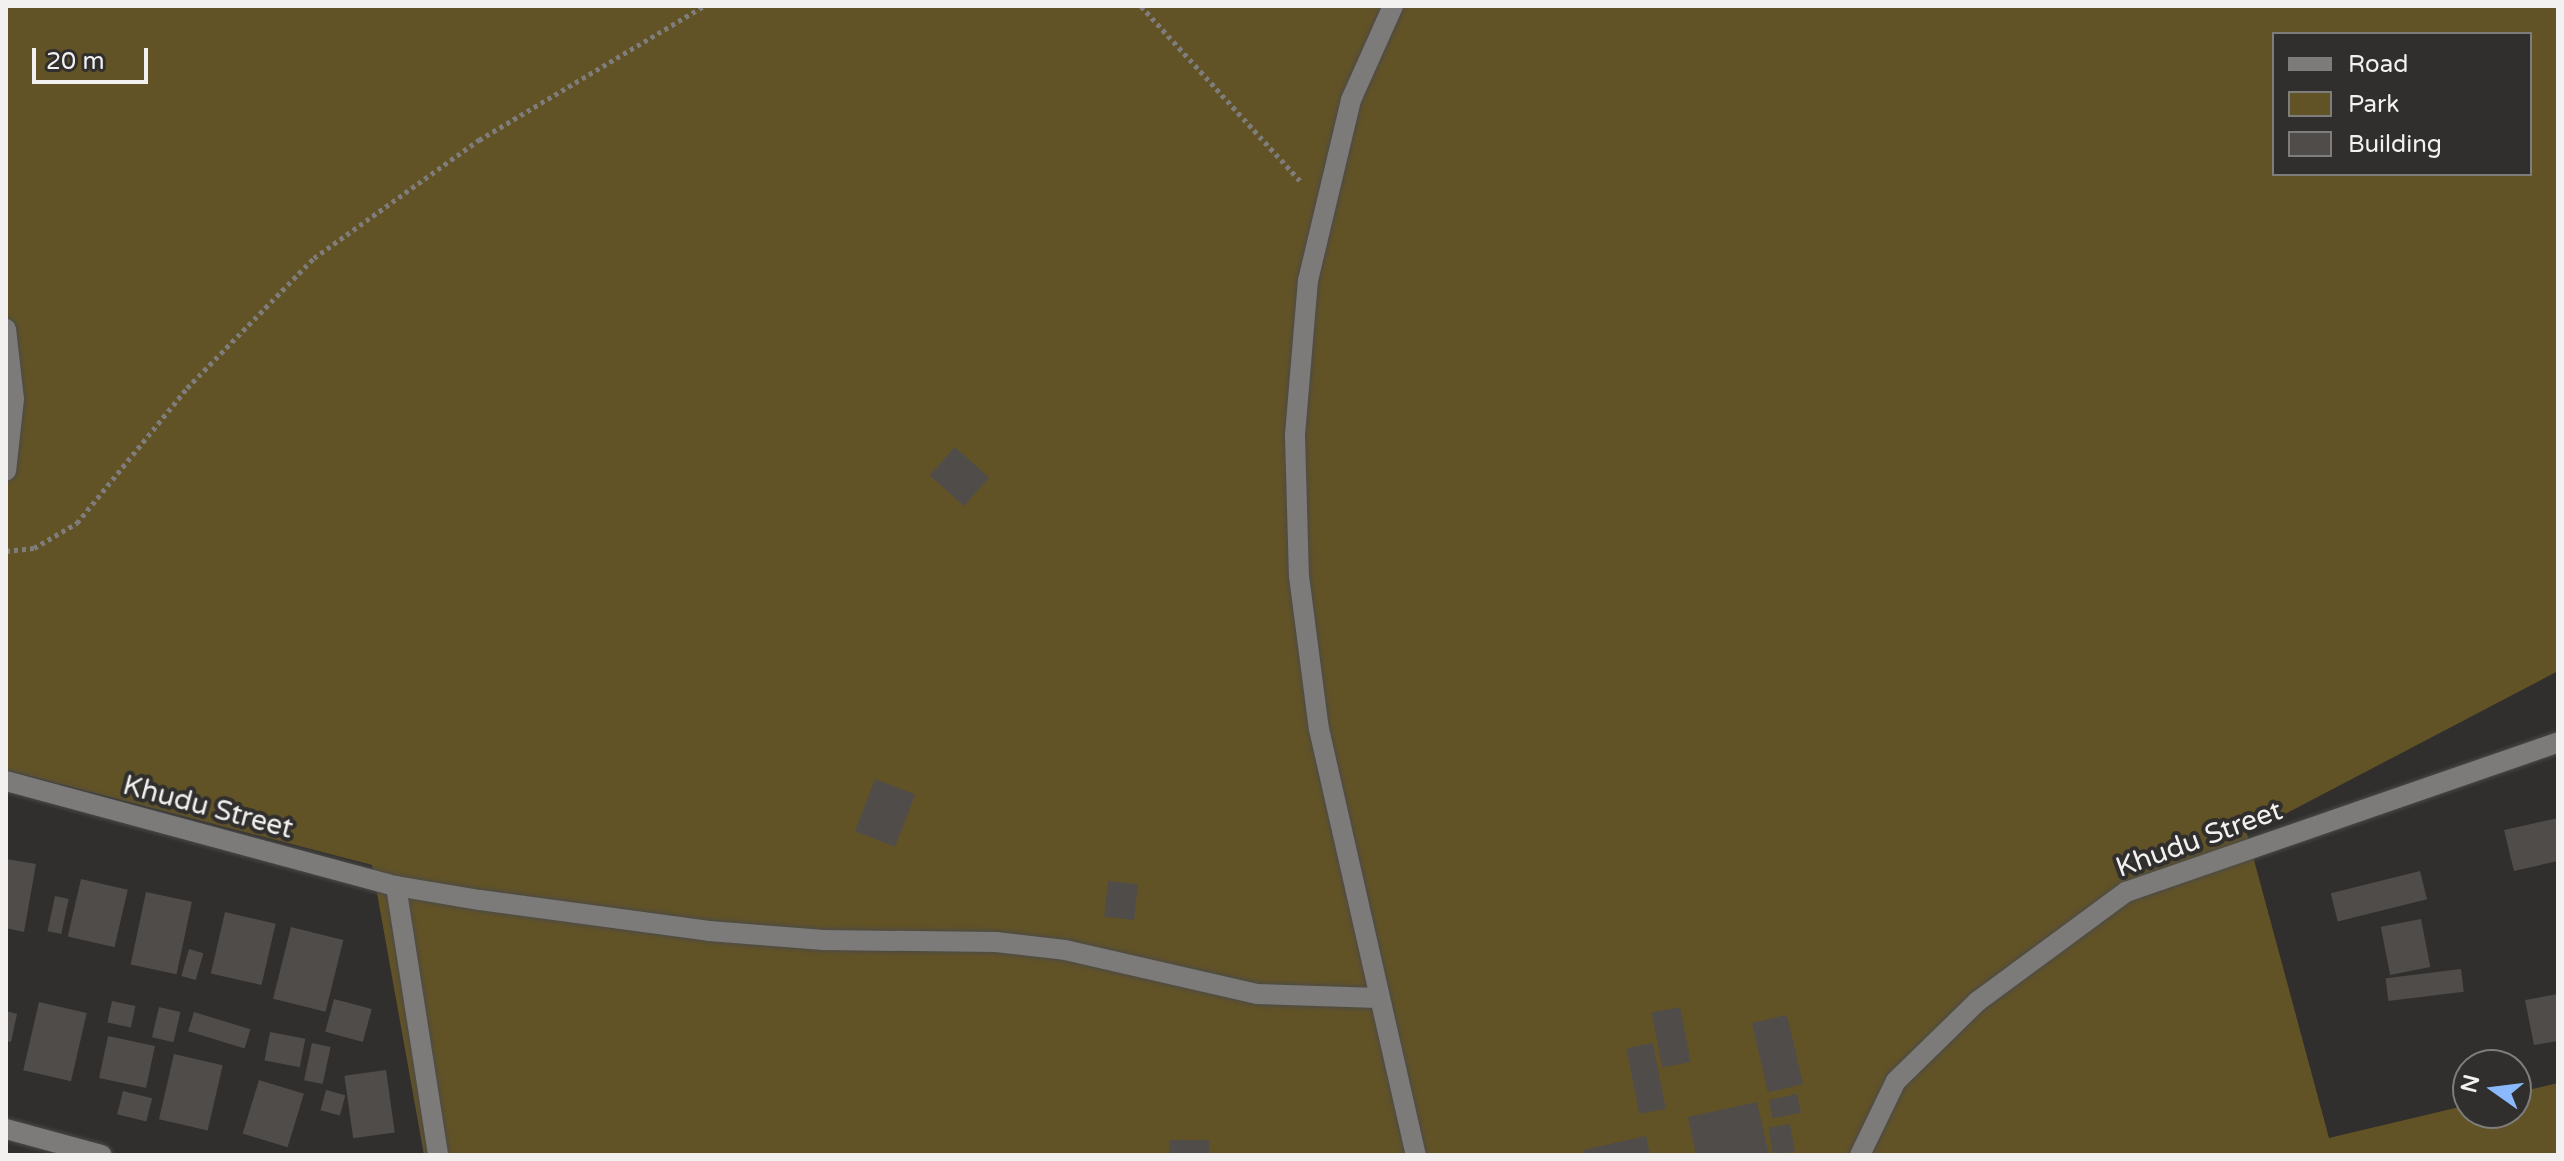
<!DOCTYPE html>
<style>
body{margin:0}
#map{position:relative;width:2564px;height:1161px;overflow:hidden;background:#302f2d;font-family:"Varela Round",sans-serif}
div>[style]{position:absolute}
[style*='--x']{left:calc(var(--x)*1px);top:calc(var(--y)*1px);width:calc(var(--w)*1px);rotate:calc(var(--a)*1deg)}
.green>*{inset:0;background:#625327}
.building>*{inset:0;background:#4f4c4a;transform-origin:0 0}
.path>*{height:5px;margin-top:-2.5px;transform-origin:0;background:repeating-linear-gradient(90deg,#7e7d7c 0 4px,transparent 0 8px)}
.roads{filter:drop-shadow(0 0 2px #4b4a48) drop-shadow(0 0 2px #4b4a48)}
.minor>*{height:20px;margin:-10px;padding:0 10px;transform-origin:10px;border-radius:10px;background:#7c7b7a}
span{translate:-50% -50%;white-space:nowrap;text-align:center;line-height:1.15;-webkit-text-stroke:8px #302f2d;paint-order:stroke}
.street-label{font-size:28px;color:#f2f1f0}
.frame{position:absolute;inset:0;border:8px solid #f2f1f0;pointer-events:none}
.legend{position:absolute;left:2272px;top:32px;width:260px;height:144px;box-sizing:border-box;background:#302f2d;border:2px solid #7e7d7b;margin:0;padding:10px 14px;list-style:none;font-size:24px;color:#f2f1f0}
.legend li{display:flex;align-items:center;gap:16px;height:40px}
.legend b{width:40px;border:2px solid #7e7d7b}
.north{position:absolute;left:2452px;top:1049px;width:80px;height:80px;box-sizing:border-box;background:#302f2d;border:2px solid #7e7d7b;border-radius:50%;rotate:284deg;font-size:22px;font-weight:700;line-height:32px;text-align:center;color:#f2f1f0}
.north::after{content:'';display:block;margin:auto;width:28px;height:36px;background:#8abafc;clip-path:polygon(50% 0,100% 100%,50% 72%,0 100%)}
.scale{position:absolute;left:32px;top:48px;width:116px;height:36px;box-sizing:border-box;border:4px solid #f2f1f0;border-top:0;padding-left:10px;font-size:24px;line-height:28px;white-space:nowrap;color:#f2f1f0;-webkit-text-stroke:6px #302f2d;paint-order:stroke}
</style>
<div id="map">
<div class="green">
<div style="clip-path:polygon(evenodd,6px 6px,2558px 6px,2558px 671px,2247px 834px,2329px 1138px,2468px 1105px,2468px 1113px,2516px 1113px,2516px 1093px,2558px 1083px,2558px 1155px,424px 1155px,372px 865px,6px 770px,6px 6px,2274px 34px,2530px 34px,2530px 174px,2274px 174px,2274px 34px)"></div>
</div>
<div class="building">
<div style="left:955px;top:447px;width:46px;height:38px;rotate:42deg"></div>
<div style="left:875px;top:779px;width:43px;height:56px;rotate:21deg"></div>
<div style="clip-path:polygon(2558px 818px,2558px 861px,2514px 871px,2504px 830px)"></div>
<div style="clip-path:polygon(6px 859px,36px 864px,24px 932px,6px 928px)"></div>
<div style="left:2420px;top:871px;width:29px;height:92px;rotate:76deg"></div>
<div style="left:81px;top:879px;width:48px;height:59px;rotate:13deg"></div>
<div style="left:1108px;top:881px;width:30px;height:36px;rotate:6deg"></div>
<div style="left:146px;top:892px;width:47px;height:74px;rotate:12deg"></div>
<div style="left:55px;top:896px;width:14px;height:36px;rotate:12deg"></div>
<div style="left:225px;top:912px;width:52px;height:63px;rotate:13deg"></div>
<div style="left:2421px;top:919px;width:49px;height:41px;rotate:79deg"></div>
<div style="left:291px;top:927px;width:54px;height:74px;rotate:14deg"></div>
<div style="left:189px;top:949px;width:15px;height:28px;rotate:16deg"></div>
<div style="left:2461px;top:969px;width:23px;height:76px;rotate:83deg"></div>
<div style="clip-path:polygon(2558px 994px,2558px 1041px,2534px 1045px,2525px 1000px)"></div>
<div style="left:334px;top:999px;width:39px;height:34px;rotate:15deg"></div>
<div style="left:112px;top:1001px;width:24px;height:22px;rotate:12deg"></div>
<div style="left:39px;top:1002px;width:49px;height:70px;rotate:13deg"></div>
<div style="left:159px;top:1007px;width:22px;height:31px;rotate:13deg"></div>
<div style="left:1680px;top:1007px;width:56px;height:29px;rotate:79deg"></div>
<div style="clip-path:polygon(6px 1011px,17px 1014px,11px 1042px,6px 1041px)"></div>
<div style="left:194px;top:1012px;width:59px;height:20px;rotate:17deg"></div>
<div style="left:1787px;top:1015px;width:71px;height:36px;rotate:77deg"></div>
<div style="left:270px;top:1032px;width:36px;height:29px;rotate:11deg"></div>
<div style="left:108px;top:1036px;width:48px;height:43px;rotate:12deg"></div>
<div style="left:312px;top:1043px;width:19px;height:38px;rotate:12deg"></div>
<div style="left:1653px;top:1043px;width:67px;height:27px;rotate:79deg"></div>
<div style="left:174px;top:1054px;width:50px;height:67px;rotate:13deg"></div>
<div style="left:386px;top:1070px;width:63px;height:42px;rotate:82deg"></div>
<div style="left:259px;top:1080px;width:47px;height:56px;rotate:17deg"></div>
<div style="left:326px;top:1090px;width:20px;height:21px;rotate:15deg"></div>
<div style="left:123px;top:1091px;width:30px;height:24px;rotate:14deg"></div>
<div style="left:1797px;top:1094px;width:19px;height:29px;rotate:78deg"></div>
<div style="clip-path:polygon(1757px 1102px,1769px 1155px,1696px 1155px,1688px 1117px)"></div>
<div style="left:1790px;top:1124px;width:28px;height:22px;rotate:80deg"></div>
<div style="clip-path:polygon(1646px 1136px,1650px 1155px,1584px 1155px,1583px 1150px)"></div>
<div style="left:1169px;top:1140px;width:40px;height:15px"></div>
</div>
<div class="path">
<div style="--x:1141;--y:6;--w:239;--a:47.7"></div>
<div style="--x:6;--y:551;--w:28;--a:-6"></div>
<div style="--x:34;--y:548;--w:50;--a:-30.2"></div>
<div style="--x:77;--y:523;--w:174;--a:-50.8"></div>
<div style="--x:187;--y:388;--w:182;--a:-45.7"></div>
<div style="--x:314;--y:258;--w:203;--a:-35.6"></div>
<div style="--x:479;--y:140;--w:262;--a:-30.8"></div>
</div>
<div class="roads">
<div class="minor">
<div style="--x:1393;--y:6;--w:103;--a:114.1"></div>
<div style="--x:1351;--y:100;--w:185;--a:103.4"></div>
<div style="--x:1308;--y:280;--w:157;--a:94.8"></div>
<div style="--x:1295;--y:436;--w:140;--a:88.4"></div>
<div style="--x:1299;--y:576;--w:154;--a:82.6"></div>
<div style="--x:1319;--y:729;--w:437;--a:77.2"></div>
<div style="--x:6;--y:329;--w:70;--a:83.5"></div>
<div style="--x:14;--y:399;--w:72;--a:96.3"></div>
<div style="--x:6;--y:781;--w:404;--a:15.1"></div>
<div style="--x:396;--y:886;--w:85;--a:9.5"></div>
<div style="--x:480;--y:900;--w:231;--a:7.7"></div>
<div style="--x:709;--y:931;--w:115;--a:4.5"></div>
<div style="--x:824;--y:940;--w:172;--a:0.7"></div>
<div style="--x:996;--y:942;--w:69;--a:6.6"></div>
<div style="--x:1065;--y:950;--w:197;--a:12.9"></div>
<div style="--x:1257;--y:994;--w:121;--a:1.9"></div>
<div style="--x:396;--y:886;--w:272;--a:81.1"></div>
<div style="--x:6;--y:1129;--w:99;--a:15.2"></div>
<div style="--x:1860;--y:1155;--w:82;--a:-64.1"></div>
<div style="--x:1896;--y:1081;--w:115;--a:-44.3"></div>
<div style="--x:1978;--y:1001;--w:184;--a:-36.4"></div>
<div style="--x:2126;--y:892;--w:457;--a:-19.1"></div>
</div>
</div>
<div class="street-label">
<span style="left:208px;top:807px;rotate:15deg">Khudu Street</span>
<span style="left:2199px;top:839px;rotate:-20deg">Khudu Street</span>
</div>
<div class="frame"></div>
<ul class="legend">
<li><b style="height:10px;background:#7c7b7a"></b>Road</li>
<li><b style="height:22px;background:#625327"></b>Park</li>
<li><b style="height:22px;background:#4f4c4a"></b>Building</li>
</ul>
<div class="north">N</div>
<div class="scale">20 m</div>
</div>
